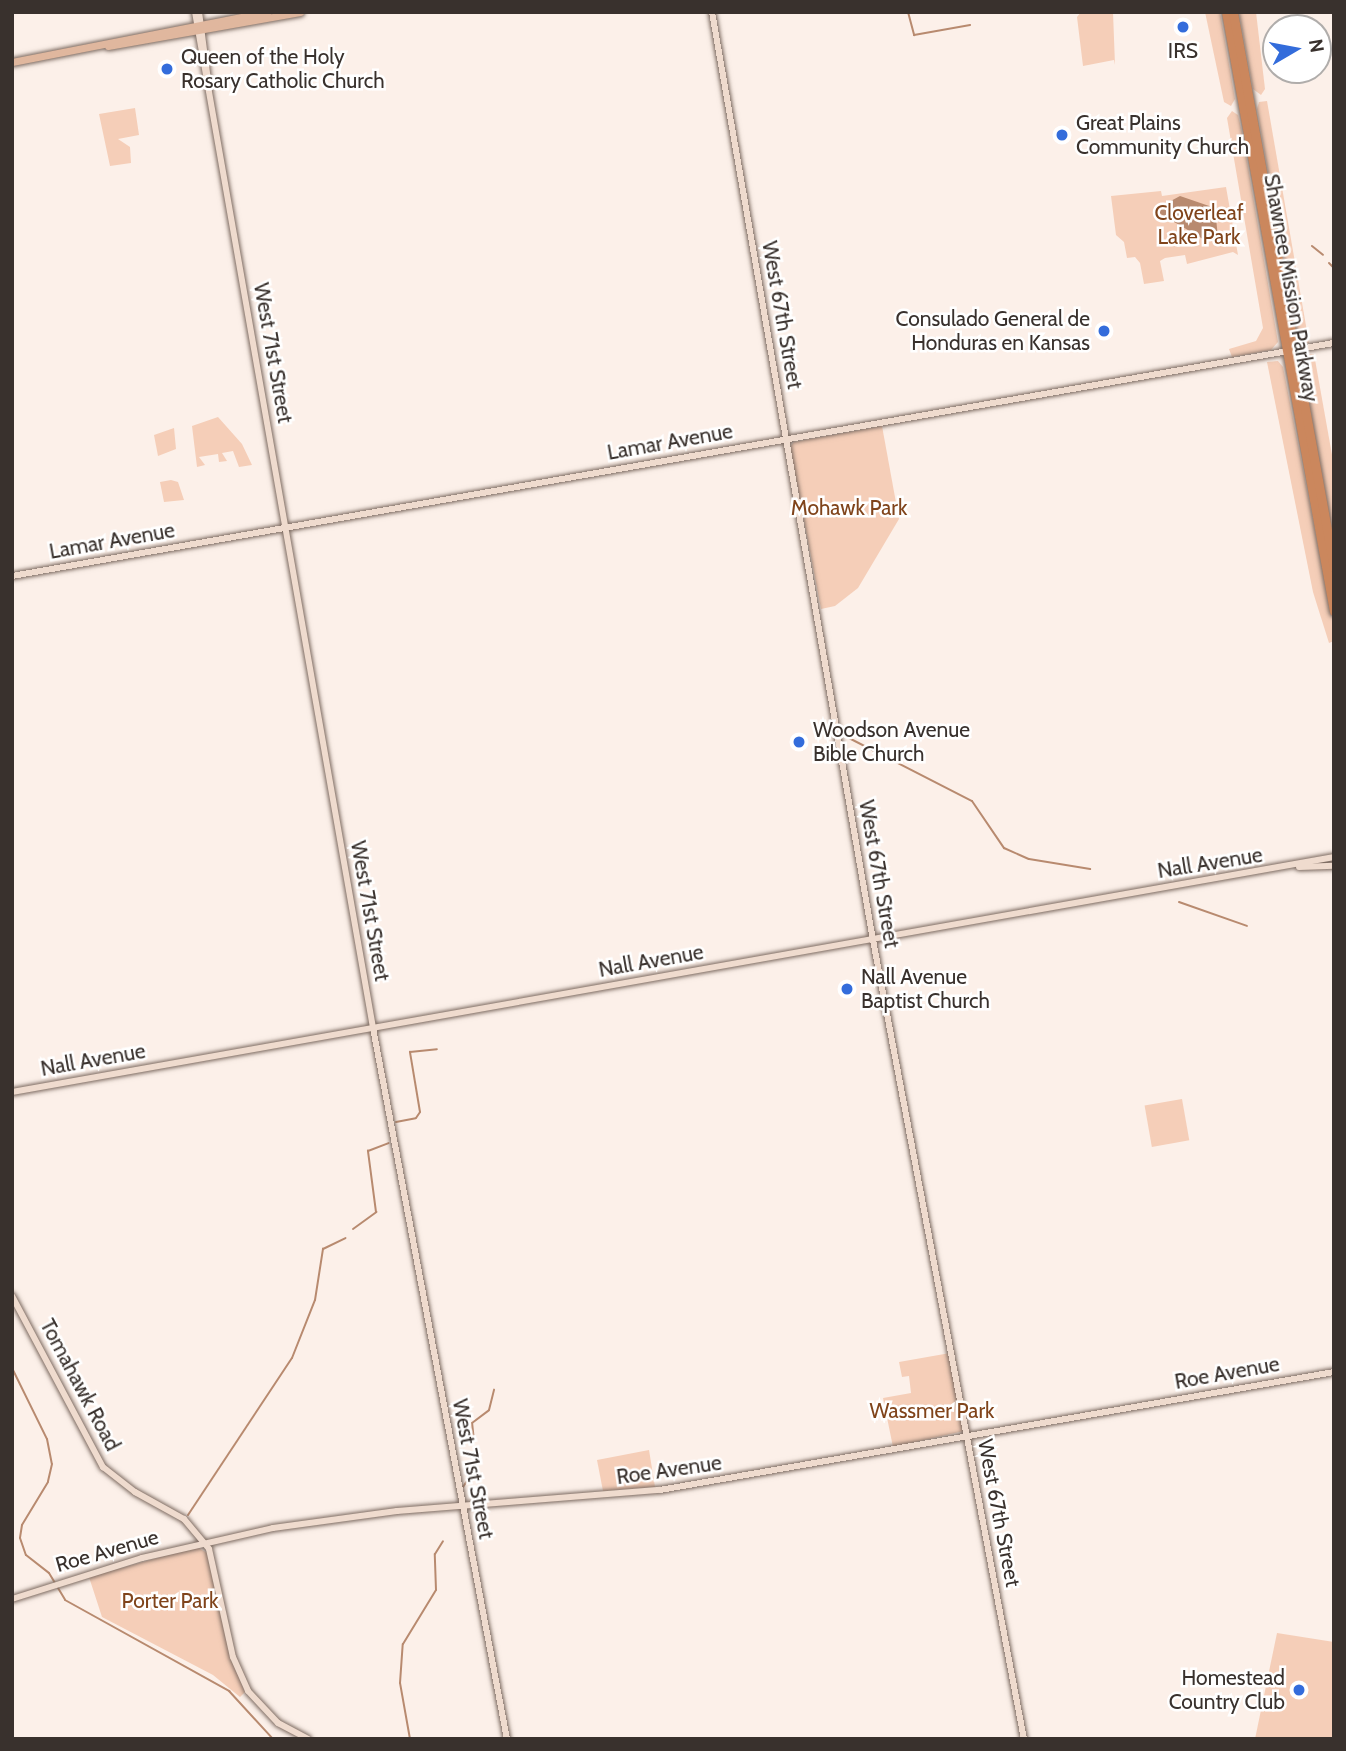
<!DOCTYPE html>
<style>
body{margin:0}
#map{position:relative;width:1346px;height:1751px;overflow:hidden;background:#fcf0e9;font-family:Cabin,sans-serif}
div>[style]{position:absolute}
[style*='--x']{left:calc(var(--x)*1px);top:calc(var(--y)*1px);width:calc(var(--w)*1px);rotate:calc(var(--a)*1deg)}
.green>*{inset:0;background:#f5ceb8;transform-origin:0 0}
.water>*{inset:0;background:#b88a6f}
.stream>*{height:2px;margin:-1px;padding:0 1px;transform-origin:1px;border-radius:1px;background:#b88a6f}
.roads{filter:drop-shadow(0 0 2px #7e6c62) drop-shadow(0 0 2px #7e6c62)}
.secondary>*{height:6px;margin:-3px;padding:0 3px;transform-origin:3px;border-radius:3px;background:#efdbce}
.primary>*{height:7px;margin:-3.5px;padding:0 3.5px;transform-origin:3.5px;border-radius:3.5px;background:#e0b79e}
.highway>*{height:9px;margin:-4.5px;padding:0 4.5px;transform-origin:4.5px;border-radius:4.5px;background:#cb875d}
.dots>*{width:19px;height:19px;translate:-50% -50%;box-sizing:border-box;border:4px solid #fff;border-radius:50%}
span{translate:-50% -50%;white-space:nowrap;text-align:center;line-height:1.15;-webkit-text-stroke:5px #fff;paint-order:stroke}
.poi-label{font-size:21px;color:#39312d}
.left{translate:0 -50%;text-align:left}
.right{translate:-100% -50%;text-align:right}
.park-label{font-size:21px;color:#80441b}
.street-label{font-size:21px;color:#39312d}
.frame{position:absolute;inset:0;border:14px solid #39312d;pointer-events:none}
.north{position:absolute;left:1262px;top:14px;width:70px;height:70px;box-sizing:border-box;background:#fff;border:2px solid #b0adab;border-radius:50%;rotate:80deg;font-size:19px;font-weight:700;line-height:28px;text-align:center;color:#39312d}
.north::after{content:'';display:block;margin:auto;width:24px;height:32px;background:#336cdb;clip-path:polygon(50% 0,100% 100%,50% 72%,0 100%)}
</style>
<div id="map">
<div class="green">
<div style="clip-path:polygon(1081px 12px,1113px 12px,1115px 65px,1114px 60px,1083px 66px,1077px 17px)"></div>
<div style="clip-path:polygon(1205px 12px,1220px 12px,1235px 99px,1231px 106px,1224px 102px)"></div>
<div style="clip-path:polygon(1239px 12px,1256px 12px,1265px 89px,1261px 95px,1253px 89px)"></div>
<div style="clip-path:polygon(1267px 101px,1309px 343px,1304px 344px,1298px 340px,1257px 109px,1259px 102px)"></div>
<div style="clip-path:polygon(135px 108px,139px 135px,118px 139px,130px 147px,131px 163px,110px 166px,99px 114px)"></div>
<div style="clip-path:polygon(1232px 111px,1238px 115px,1242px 132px,1278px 342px,1271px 350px,1232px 357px,1229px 349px,1256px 341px,1263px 328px,1227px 118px)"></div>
<div style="clip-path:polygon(1226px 187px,1238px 255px,1233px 252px,1187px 264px,1185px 255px,1165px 258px,1160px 261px,1164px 281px,1144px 284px,1140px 263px,1135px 257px,1127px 258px,1124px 242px,1116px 235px,1111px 196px,1161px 191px,1162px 196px)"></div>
<div style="clip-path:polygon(1306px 354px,1314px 354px,1334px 466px,1334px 548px,1301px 362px)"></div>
<div style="clip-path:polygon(1278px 361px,1283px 367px,1334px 628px,1334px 641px,1329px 643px,1313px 592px,1267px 362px)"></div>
<div style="clip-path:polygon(218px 417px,242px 444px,252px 465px,239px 467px,233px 451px,222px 453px,227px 461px,219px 462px,218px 454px,199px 457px,205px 465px,197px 467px,192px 426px)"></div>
<div style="clip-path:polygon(882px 426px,899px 519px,858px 588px,835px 606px,821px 609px,790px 447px,794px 442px)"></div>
<div style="clip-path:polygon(174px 428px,176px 449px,158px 456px,154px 435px)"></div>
<div style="clip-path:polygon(171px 480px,178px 482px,184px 500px,164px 502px,160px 482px)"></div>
<div style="left:1182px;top:1099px;width:42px;height:38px;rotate:80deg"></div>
<div style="clip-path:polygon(950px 1353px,964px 1431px,893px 1447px,883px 1398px,911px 1393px,909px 1376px,902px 1377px,899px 1362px)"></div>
<div style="clip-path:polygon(649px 1450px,655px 1487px,603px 1491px,597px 1460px)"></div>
<div style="clip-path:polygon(197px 1547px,207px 1553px,231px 1659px,245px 1692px,240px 1697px,213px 1675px,102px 1617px,89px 1577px)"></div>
<div style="clip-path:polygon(1277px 1633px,1334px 1642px,1334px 1739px,1255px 1739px)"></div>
</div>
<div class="water">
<div style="clip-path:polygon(1180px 196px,1215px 208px,1218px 238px,1203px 239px,1154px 210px)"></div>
</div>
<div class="stream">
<div style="--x:908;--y:12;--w:24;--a:75"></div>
<div style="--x:914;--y:35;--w:57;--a:-10.1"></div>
<div style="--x:1312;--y:246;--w:14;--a:39"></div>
<div style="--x:1329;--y:263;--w:7;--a:45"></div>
<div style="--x:843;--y:735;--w:145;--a:27.1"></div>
<div style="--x:972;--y:801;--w:57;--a:55.8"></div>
<div style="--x:1004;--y:848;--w:27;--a:24"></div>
<div style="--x:1029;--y:859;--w:62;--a:9.3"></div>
<div style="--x:12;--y:876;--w:2;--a:-63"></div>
<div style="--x:1179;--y:902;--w:72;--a:19.4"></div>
<div style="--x:396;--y:1122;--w:20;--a:-11"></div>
<div style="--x:416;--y:1118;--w:7;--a:-56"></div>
<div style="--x:420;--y:1112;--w:61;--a:-99.5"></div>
<div style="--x:410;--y:1052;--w:27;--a:-6"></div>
<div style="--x:353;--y:1229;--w:29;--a:-36"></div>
<div style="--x:376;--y:1212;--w:62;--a:-97.5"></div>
<div style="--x:368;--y:1151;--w:22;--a:-21"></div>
<div style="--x:12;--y:1368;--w:79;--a:63.8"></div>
<div style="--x:47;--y:1439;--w:25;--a:79"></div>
<div style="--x:52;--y:1464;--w:18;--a:103"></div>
<div style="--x:48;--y:1482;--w:50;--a:121.2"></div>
<div style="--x:22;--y:1525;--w:13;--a:99"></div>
<div style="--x:20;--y:1538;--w:18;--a:71"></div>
<div style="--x:26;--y:1555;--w:29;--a:38"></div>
<div style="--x:49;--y:1573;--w:31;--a:59"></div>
<div style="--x:65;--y:1600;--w:188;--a:29"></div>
<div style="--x:229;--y:1691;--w:65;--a:47.5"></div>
<div style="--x:474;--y:1441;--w:18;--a:-96"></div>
<div style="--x:472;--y:1423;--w:21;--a:-37"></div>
<div style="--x:489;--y:1410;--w:21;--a:-76"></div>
<div style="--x:463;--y:1487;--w:24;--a:-57"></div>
<div style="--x:476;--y:1467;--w:18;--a:-93"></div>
<div style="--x:188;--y:1515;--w:188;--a:-56.5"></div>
<div style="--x:292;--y:1358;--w:62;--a:-68.4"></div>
<div style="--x:315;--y:1300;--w:52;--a:-81.1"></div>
<div style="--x:323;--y:1249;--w:25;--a:-26"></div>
<div style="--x:410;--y:1739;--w:57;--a:-100.1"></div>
<div style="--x:400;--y:1683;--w:39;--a:-86"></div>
<div style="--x:403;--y:1644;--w:63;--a:-58.6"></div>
<div style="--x:436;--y:1590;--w:36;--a:-92"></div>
<div style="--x:435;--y:1554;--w:15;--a:-58"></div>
</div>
<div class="roads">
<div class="secondary">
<div style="--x:195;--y:12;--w:1031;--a:80.06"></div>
<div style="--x:373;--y:1028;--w:724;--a:79.33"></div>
<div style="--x:199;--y:12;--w:77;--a:82.5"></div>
<div style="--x:712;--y:12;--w:942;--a:80.16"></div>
<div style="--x:873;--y:940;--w:813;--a:79.3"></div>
<div style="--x:12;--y:576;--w:1342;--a:-10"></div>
<div style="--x:1299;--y:867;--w:35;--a:-2"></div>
<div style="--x:12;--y:1092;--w:1343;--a:-10.08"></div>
<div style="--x:12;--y:1296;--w:194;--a:62"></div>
<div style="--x:103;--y:1467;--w:41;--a:38"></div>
<div style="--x:135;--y:1492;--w:56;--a:28.9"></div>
<div style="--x:184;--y:1519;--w:39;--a:50"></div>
<div style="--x:209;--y:1549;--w:111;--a:77.5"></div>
<div style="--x:233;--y:1657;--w:37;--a:66"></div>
<div style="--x:248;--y:1691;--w:44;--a:46.8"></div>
<div style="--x:278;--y:1723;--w:34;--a:28"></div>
<div style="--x:12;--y:1599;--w:136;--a:-17.5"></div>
<div style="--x:142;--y:1558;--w:134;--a:-12.9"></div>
<div style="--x:273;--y:1528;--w:125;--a:-7.8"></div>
<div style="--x:397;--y:1511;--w:264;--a:-4.6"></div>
<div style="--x:660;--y:1490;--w:684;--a:-9.93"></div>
</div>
<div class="primary">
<div style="--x:108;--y:46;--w:195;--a:-10"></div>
<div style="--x:12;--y:62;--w:261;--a:-11.1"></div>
</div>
<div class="highway">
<div style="--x:1226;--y:12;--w:609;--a:79.78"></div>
<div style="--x:1233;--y:12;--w:565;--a:79.7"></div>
</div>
</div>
<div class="dots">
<div style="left:1183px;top:27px;background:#336cdb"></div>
<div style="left:167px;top:69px;background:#336cdb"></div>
<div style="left:1062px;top:135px;background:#336cdb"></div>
<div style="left:1104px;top:331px;background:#336cdb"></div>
<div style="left:799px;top:742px;background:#336cdb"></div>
<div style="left:847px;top:989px;background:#336cdb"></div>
<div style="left:1299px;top:1690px;background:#336cdb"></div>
</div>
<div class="poi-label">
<span style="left:1183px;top:51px">IRS</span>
<span class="left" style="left:181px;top:69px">Queen of the Holy<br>Rosary Catholic Church</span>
<span class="left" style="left:1076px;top:135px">Great Plains<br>Community Church</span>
<span class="right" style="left:1090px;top:331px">Consulado General de<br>Honduras en Kansas</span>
<span class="left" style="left:813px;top:742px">Woodson Avenue<br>Bible Church</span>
<span class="left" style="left:861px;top:989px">Nall Avenue<br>Baptist Church</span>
<span class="right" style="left:1285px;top:1690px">Homestead<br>Country Club</span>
</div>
<div class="park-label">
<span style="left:1199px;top:225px">Cloverleaf<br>Lake Park</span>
<span style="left:849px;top:508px">Mohawk Park</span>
<span style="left:932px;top:1411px">Wassmer Park</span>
<span style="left:170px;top:1601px">Porter Park</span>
</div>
<div class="street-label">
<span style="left:1291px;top:288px;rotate:80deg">Shawnee Mission Parkway</span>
<span style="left:782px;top:315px;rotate:80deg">West 67th Street</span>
<span style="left:273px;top:353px;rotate:80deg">West 71st Street</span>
<span style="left:670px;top:442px;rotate:-10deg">Lamar Avenue</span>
<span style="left:112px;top:541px;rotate:-10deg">Lamar Avenue</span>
<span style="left:1210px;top:863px;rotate:-9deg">Nall Avenue</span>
<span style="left:879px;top:874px;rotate:80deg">West 67th Street</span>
<span style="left:370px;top:911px;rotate:80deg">West 71st Street</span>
<span style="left:651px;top:961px;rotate:-10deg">Nall Avenue</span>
<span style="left:93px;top:1060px;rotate:-10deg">Nall Avenue</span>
<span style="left:1227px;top:1373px;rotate:-10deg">Roe Avenue</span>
<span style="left:80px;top:1385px;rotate:62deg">Tomahawk Road</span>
<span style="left:473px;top:1469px;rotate:79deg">West 71st Street</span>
<span style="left:669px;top:1470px;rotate:-8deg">Roe Avenue</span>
<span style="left:999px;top:1513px;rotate:79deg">West 67th Street</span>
<span style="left:107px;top:1551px;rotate:-16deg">Roe Avenue</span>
</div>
<div class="frame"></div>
<div class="north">N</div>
</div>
